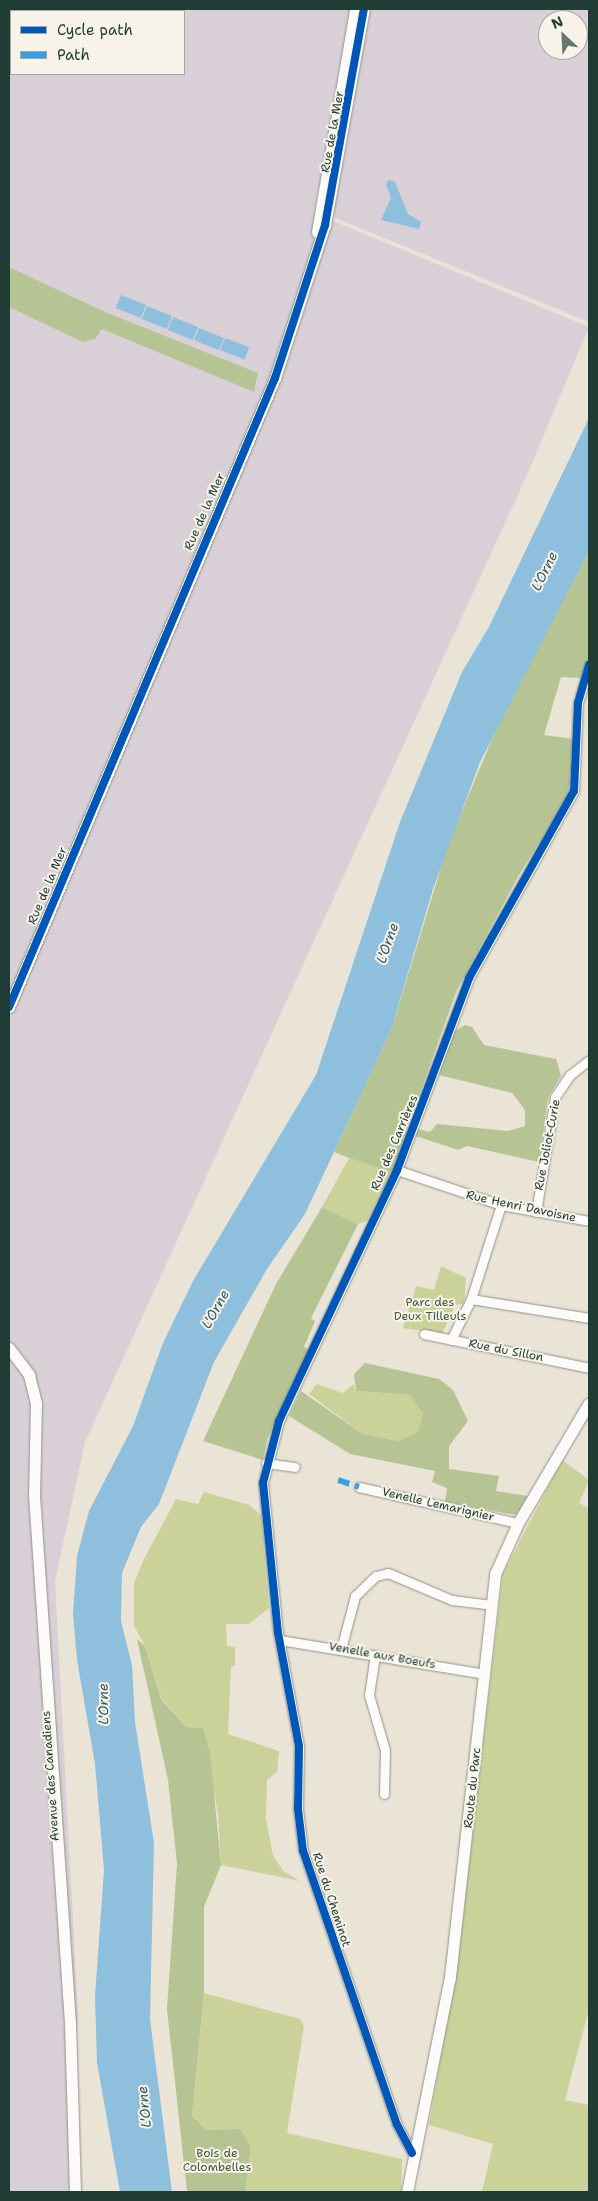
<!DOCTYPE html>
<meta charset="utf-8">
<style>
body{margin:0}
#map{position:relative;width:598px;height:2201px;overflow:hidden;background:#eae4d7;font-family:"Shantell Sans",sans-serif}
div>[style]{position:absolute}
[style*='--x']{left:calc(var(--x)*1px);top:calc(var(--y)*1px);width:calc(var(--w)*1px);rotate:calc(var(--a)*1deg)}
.industrial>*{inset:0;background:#d8d0d6}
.green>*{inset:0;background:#cbd299}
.forest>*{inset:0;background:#b6c493}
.water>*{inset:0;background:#8ec0dd;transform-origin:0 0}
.roads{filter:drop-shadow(0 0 1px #90928a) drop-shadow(0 0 1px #90928a)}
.minor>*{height:9px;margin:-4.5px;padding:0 4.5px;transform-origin:4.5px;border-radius:4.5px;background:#fcfbf9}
.tertiary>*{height:11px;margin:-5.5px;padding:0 5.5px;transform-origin:5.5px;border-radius:5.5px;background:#fcfbf9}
.quiet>*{height:6px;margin-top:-3px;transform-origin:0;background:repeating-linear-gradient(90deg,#3c9ee2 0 12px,transparent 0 18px)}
.cycleway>*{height:8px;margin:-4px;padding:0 4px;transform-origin:4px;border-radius:4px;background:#0057b8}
span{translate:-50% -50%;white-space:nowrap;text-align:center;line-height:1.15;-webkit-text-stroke:4px #f7f3e8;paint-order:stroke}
.street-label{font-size:12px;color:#1f3d34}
.park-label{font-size:12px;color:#3c583e}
.water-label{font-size:14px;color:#315a5f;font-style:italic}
.frame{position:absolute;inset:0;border:10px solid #1f3d34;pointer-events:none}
.legend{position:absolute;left:10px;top:10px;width:175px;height:65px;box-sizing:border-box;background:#f7f3e8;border:1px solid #a1aaa0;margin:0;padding:6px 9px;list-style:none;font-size:15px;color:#1f3d34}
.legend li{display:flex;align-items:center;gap:10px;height:25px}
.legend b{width:25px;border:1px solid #a1aaa0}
.north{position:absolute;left:538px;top:10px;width:50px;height:50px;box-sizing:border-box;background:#f7f3e8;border:1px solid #a1aaa0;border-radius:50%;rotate:335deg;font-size:14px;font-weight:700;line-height:20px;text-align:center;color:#1f3d34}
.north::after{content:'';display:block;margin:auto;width:18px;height:22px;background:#66776d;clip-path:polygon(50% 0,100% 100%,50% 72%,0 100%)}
</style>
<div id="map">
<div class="industrial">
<div style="clip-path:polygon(evenodd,9px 9px,352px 9px,314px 213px,589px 327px,531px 466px,85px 1442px,55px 1581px,78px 2013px,69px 2192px,9px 2192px,9px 9px,11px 11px,184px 11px,184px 74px,11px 74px,11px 11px)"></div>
<div style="clip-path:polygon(evenodd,371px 9px,589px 9px,589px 322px,333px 217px,371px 9px,548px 20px,578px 20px,578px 50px,548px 50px,548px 20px)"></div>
</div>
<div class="green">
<div style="clip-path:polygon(349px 1158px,392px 1172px,367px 1221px,358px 1224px,322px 1207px)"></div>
<div style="clip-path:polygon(441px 1266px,466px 1278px,464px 1304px,455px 1305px,442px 1334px,403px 1328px,416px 1286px,434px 1290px)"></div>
<div style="clip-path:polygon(317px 1384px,343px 1393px,353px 1384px,356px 1391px,410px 1395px,422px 1406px,423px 1423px,418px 1432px,398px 1441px,363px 1434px,309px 1394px)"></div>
<div style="clip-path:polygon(562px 1460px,589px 1480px,579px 1503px,589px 1508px,589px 2009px,565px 2100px,589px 2105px,589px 2192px,482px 2192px,493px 2144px,429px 2125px,459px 1952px,503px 1574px)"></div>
<div style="clip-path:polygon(204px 1492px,249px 1505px,261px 1515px,269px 1608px,249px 1624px,226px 1624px,227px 1646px,235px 1647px,235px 1666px,231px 1666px,228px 1734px,279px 1751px,277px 1772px,267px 1780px,266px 1819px,273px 1855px,283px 1871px,300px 1881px,221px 1865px,218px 1815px,203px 1728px,186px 1727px,161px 1698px,145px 1646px,134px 1626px,134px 1583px,144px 1559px,176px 1499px,198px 1504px)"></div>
<div style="clip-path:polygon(204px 1993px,300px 2019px,304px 2026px,287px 2133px,402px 2159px,401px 2192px,245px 2192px,251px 2146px,240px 2129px,207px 2130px,192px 2116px)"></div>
</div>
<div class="forest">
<div style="clip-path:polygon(9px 267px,105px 312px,258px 373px,254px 392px,102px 329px,95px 339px,83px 342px,9px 307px)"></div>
<div style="clip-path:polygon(589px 551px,589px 656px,580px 678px,561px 677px,544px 735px,574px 739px,568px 797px,519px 875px,456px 992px,392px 1172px,349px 1158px,334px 1152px,391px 1030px,449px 842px,500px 720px)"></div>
<div style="clip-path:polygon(465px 1025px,472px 1027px,484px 1045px,556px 1059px,561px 1076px,548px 1098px,539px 1162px,467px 1146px,459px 1150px,415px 1136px,418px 1129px,430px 1132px,437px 1124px,508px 1131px,525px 1126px,525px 1110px,512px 1093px,439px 1075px,452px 1033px)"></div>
<div style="clip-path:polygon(322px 1207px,358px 1224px,311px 1318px,315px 1321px,304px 1347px,311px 1351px,268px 1437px,263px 1460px,203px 1441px,276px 1284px)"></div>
<div style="clip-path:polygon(365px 1363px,439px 1379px,453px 1390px,468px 1421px,449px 1446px,449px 1469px,499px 1476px,496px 1491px,528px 1496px,516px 1515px,445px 1502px,447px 1488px,432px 1482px,435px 1471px,350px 1454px,289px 1416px,301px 1391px,363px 1434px,398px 1441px,418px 1432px,423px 1413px,410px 1395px,356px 1391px,354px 1374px)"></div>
<div style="clip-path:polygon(137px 1639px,145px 1646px,161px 1699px,186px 1727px,203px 1728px,210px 1753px,221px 1865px,204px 1907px,204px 1993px,192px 2116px,207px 2130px,240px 2129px,251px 2146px,245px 2192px,187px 2192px,167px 2009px,177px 1864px,168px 1780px)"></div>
</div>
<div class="water">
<div style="clip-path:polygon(389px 180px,395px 182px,408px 214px,421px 222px,419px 229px,381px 220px,391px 198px,386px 184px)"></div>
<div style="left:121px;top:295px;width:27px;height:14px;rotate:22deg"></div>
<div style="left:147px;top:306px;width:27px;height:14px;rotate:22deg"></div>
<div style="left:173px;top:317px;width:27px;height:14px;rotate:22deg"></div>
<div style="left:199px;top:328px;width:27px;height:13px;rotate:22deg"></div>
<div style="left:225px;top:338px;width:26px;height:13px;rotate:21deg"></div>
<div style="clip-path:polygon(589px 418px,589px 551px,480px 762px,433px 889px,391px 1030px,305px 1214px,267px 1269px,214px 1362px,159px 1504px,141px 1527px,122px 1573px,121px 1621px,132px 1665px,135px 1722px,154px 1843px,150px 2019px,172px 2192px,120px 2192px,97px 2063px,95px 1996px,104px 1870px,95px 1764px,77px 1660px,73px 1614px,77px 1556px,89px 1511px,133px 1426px,163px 1343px,193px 1281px,316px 1075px,400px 822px,462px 672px,489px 627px)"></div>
</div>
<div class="roads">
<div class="minor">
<div style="--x:397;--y:1170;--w:110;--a:18.6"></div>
<div style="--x:501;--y:1205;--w:89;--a:10.3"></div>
<div style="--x:501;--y:1205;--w:99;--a:107.7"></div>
<div style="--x:471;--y:1299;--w:120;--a:9.1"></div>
<div style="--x:536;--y:1212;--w:117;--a:-80.6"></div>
<div style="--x:555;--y:1097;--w:27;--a:-56"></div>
<div style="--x:570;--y:1075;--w:24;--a:-38"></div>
<div style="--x:424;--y:1334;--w:168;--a:11.6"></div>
<div style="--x:451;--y:1340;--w:46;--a:-64"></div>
<div style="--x:266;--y:1463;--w:29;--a:8"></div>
<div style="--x:359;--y:1487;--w:163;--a:12.8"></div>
<div style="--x:280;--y:1640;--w:208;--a:9.4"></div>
<div style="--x:341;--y:1649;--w:55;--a:-75.2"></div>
<div style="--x:355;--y:1596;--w:29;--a:-44"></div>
<div style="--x:376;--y:1576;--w:12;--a:-14"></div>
<div style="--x:388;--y:1573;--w:69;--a:22.9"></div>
<div style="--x:452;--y:1600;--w:38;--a:7"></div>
<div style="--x:375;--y:1655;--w:40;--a:98.5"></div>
<div style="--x:369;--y:1695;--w:57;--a:73.8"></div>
<div style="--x:385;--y:1750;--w:44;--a:91.3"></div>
<div style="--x:412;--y:2153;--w:32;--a:-118"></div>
<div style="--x:397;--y:2125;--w:290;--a:-108.9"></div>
<div style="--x:303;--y:1851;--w:42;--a:-96.8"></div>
<div style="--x:298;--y:1809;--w:63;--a:-89.1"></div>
<div style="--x:299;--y:1746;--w:115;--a:-100.5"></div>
<div style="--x:278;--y:1633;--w:151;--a:-95.7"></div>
<div style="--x:263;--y:1483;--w:64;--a:-75.5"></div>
<div style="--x:279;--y:1421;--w:277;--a:-64.8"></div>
<div style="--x:397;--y:1170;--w:205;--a:-69.4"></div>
<div style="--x:469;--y:978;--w:214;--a:-60.7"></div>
<div style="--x:574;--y:791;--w:88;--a:-87.4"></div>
<div style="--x:578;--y:703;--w:40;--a:-74"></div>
</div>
<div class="tertiary">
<div style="--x:317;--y:232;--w:226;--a:-80.3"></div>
<div style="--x:9;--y:1007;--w:683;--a:-67.08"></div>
<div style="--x:275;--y:378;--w:161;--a:-71.9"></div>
<div style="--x:325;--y:225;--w:219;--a:-79.8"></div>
<div style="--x:9;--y:1348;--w:34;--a:53"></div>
<div style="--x:29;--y:1375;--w:29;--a:76"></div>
<div style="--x:36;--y:1403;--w:92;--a:91.2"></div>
<div style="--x:34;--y:1495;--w:529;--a:86.1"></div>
<div style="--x:70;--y:2023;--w:169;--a:88.3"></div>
<div style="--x:407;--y:2192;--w:219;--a:-78.7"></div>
<div style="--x:450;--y:1977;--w:406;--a:-83.6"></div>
<div style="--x:495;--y:1574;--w:56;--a:-65.7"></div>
<div style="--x:518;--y:1523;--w:139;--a:-59.4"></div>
</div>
</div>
<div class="quiet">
<div style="--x:338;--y:1480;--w:22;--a:18"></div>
</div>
<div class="cycleway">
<div style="--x:9;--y:1007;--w:683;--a:-67.08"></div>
<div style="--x:275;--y:378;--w:161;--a:-71.9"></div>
<div style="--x:325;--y:225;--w:219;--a:-79.8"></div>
<div style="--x:412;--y:2153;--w:32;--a:-118"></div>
<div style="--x:397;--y:2125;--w:290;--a:-108.9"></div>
<div style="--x:303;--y:1851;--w:42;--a:-96.8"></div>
<div style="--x:298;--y:1809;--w:63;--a:-89.1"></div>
<div style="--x:299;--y:1746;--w:115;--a:-100.5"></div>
<div style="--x:278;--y:1633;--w:151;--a:-95.7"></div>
<div style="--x:263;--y:1483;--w:64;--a:-75.5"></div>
<div style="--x:279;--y:1421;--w:277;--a:-64.8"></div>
<div style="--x:397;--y:1170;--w:205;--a:-69.4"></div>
<div style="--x:469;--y:978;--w:214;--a:-60.7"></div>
<div style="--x:574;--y:791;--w:88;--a:-87.4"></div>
<div style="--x:578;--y:703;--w:40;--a:-74"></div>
</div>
<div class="street-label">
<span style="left:333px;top:132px;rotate:-80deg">Rue de la Mer</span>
<span style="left:205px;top:512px;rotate:-66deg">Rue de la Mer</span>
<span style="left:48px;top:886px;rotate:-67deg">Rue de la Mer</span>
<span style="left:395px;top:1143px;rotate:-67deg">Rue des Carrières</span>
<span style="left:548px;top:1145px;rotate:-79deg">Rue Joliot-Curie</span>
<span style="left:521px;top:1207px;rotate:12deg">Rue Henri Davoisne</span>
<span style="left:506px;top:1351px;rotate:11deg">Rue du Sillon</span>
<span style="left:438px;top:1505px;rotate:13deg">Venelle Lemarignier</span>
<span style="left:382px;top:1656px;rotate:10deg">Venelle aux Boeufs</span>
<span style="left:51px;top:1776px;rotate:-94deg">Avenue des Canadiens</span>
<span style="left:473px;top:1788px;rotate:-84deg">Route du Parc</span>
<span style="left:331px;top:1900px;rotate:72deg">Rue du Cheminot</span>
</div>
<div class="park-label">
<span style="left:430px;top:1310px">Parc des<br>Deux Tilleuls</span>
<span style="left:217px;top:2161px">Bois de<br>Colombelles</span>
</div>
<div class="water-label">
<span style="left:544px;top:571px;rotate:-64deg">L'Orne</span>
<span style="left:387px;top:943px;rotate:-71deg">L'Orne</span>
<span style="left:215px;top:1309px;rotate:-61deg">L'Orne</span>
<span style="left:103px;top:1704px;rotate:-91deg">L'Orne</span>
<span style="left:144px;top:2107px;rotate:-96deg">L'Orne</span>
</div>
<div class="frame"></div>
<ul class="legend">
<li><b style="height:6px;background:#0057b8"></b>Cycle path</li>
<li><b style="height:6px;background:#3c9ee2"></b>Path</li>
</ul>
<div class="north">N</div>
</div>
